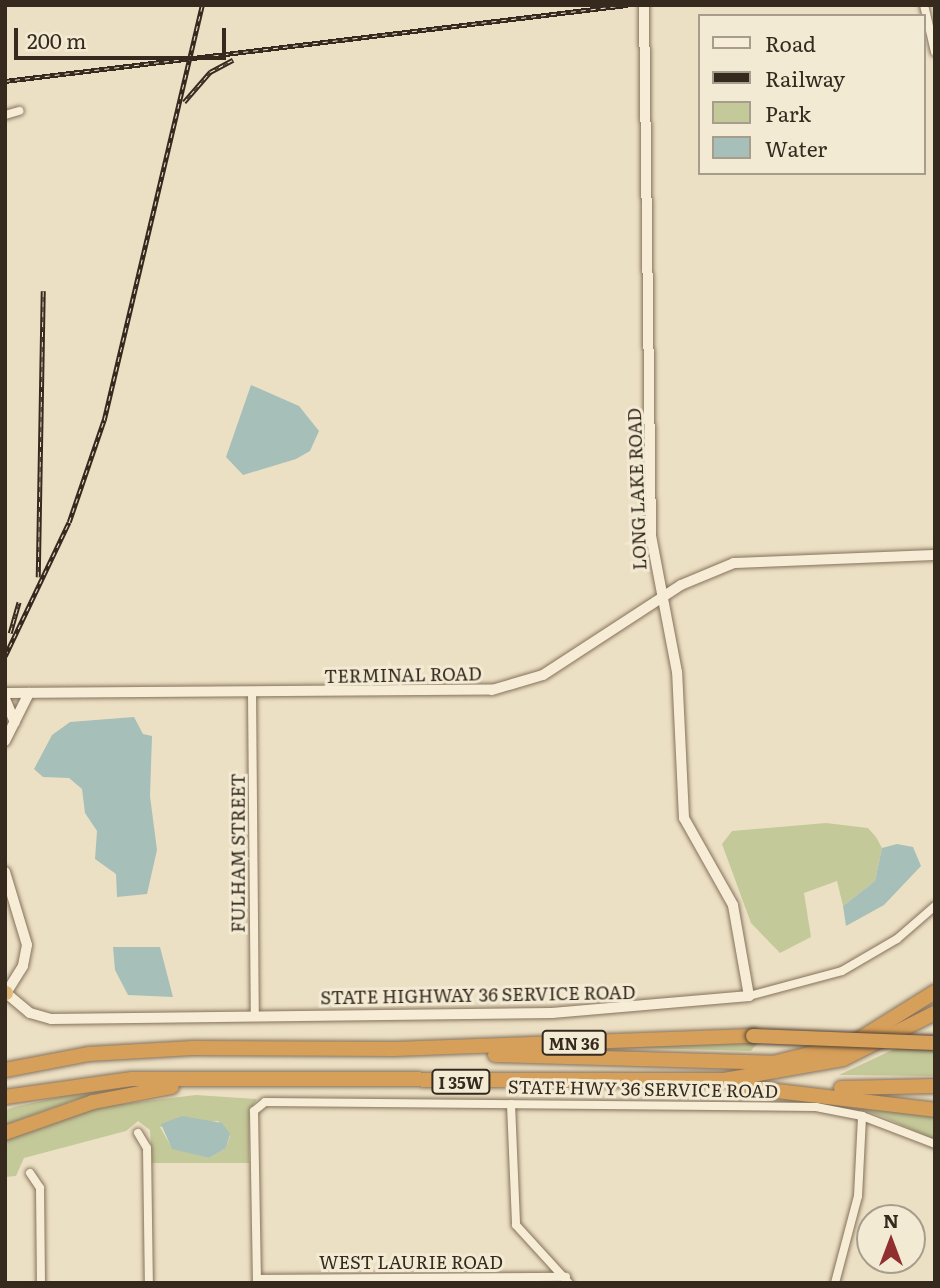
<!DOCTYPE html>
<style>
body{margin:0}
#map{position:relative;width:940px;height:1288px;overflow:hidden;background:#ece0c4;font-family:Literata,serif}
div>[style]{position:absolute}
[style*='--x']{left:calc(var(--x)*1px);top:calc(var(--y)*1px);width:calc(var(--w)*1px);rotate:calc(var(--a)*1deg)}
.green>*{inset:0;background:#c4c999}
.water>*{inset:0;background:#a6bfb8}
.roads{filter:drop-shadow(0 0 2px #85725c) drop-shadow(0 0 2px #85725c)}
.minor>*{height:8px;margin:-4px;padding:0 4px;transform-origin:4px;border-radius:4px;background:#f7edd7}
.tertiary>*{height:10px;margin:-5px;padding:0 5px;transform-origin:5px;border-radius:5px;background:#f7edd7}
.trunk>*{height:14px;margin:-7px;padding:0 7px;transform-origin:7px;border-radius:7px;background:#e2ba7c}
.motorway>*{height:14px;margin:-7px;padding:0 7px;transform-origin:7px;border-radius:7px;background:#d69f5a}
.rail>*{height:4.5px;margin-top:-2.25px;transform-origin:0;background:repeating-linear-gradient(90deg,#f3ead4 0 5px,#362a1f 0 10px);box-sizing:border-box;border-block:2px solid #362a1f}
.bridges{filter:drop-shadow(0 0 2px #534030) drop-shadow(0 0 2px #534030)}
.motorway-bridge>*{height:14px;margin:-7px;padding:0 7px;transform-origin:7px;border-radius:7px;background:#d69f5a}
span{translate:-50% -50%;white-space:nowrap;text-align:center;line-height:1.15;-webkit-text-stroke:6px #f3ead4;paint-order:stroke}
.shield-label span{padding:2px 5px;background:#f3ead4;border:2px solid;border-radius:5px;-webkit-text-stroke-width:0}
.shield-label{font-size:16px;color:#362a1f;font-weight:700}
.street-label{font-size:18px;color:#362a1f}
.frame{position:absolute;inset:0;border:7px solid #362a1f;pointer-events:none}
.legend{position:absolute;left:698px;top:14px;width:228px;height:161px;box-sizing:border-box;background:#f3ead4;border:2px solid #a79d8c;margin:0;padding:9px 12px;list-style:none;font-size:21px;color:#362a1f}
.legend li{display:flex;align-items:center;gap:14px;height:35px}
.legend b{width:35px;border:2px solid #a79d8c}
.north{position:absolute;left:856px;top:1204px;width:70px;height:70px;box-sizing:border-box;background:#f3ead4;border:2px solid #a79d8c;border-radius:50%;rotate:0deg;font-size:19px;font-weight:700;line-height:28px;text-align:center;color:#362a1f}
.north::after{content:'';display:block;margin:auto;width:24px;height:32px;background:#912f30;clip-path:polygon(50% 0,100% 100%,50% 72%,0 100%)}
.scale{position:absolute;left:14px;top:28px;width:212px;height:32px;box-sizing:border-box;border:4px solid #362a1f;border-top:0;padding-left:9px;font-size:21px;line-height:24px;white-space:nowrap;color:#362a1f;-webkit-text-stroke:5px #f3ead4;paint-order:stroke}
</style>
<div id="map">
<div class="green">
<div style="clip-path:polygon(826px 823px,868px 828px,876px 837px,882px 848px,875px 881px,843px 906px,837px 881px,804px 893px,811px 937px,780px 953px,751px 923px,722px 844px,732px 831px)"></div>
<div style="clip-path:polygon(758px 1042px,751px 1051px,608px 1047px)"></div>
<div style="clip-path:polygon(901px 1046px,935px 1049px,935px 1076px,839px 1075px)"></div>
<div style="clip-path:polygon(115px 1085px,145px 1086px,74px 1100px,5px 1125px,5px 1110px,14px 1107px)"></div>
<div style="clip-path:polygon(evenodd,196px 1095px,257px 1099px,249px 1111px,249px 1163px,152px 1163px,150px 1130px,138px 1121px,126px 1131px,24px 1158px,16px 1176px,5px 1177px,5px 1139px,97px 1107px,196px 1095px,218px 1121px,230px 1136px,226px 1148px,209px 1158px,172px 1148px,160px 1127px,218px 1121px)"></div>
<div style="clip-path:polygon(848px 1105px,935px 1116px,935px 1140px,884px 1117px)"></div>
</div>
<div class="water">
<div style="clip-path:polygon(251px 385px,299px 406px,319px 431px,310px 451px,296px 459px,243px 475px,226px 457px)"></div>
<div style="clip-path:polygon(134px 717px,143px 734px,152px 736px,150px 796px,157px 850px,147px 894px,117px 897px,116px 874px,95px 859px,97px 831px,85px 813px,82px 789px,69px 778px,43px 777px,34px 769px,52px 735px,70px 722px)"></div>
<div style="clip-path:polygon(897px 844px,913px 847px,921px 866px,884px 905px,846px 926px,843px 906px,875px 881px,882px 848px)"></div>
<div style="clip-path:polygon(113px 947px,160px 947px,173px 997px,128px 995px,115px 970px)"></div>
<div style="clip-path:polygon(182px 1116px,222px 1123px,230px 1134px,226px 1148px,209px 1158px,172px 1149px,161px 1124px)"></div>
</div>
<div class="roads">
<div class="minor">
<div style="--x:924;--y:5;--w:48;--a:76.8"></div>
<div style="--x:5;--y:115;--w:15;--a:-16"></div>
<div style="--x:252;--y:692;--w:321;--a:89.5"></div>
<div style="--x:749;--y:996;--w:96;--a:-15"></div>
<div style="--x:842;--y:971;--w:64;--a:-30.2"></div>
<div style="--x:897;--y:939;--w:50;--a:-41"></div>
<div style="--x:511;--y:1104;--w:121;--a:87.6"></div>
<div style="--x:516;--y:1225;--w:79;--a:47.6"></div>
<div style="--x:138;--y:1133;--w:17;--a:59"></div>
<div style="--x:147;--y:1148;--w:135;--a:89.2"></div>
<div style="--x:30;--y:1173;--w:18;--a:56"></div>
<div style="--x:40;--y:1188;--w:95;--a:89.4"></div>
<div style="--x:257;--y:1279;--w:309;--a:-0.4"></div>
<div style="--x:257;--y:1283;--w:172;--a:-91"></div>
<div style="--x:254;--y:1111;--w:14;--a:-39"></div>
<div style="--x:265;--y:1102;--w:551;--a:0.52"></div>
<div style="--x:816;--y:1107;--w:47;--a:11.1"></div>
<div style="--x:862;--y:1116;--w:78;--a:21"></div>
<div style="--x:835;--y:1283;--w:90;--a:-75.2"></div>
<div style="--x:858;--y:1196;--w:80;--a:-87.1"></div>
</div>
<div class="tertiary">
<div style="--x:5;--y:693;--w:487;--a:-0.4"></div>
<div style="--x:492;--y:690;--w:53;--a:-16.4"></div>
<div style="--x:543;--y:675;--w:165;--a:-33.1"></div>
<div style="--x:681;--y:585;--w:57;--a:-22.5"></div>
<div style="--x:734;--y:563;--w:201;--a:-2.3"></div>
<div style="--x:5;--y:699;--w:25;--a:67"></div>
<div style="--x:5;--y:741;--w:54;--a:-63.4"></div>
<div style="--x:5;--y:872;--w:76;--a:73.2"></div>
<div style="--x:27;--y:945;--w:21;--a:101"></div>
<div style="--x:23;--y:966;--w:32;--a:122"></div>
<div style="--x:6;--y:993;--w:31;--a:40"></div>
<div style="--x:30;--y:1013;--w:22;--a:16"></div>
<div style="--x:51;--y:1019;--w:501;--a:-0.69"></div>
<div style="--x:552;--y:1013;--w:198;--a:-4.9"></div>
<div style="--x:749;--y:996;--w:92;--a:-100"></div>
<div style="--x:733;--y:905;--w:100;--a:-119.4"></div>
<div style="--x:684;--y:818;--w:146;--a:-92.7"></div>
<div style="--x:677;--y:672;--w:138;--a:-100.8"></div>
<div style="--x:651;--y:536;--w:531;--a:-90.76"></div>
</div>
<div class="trunk">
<div style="--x:5;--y:993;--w:1;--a:0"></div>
</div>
<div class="motorway">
<div style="--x:495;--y:1055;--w:278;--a:1.6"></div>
<div style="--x:773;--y:1063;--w:82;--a:-14"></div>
<div style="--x:853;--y:1043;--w:97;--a:-31.9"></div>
<div style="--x:5;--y:1070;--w:86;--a:-10.8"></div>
<div style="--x:89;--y:1054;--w:104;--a:-3.3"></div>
<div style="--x:193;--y:1048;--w:202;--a:0.3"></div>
<div style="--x:395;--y:1049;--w:358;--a:-2.1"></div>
<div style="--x:735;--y:1086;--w:201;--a:6.8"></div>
<div style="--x:841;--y:1088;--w:94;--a:-1.2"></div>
<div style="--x:5;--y:1097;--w:128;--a:-8.1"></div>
<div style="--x:132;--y:1079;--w:592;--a:0.1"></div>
<div style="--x:724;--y:1080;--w:121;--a:-10"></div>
<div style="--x:843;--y:1059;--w:103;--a:-26.6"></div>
<div style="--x:5;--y:1133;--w:93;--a:-19.4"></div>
<div style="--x:93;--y:1102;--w:80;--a:-10.8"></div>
</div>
</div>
<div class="rail">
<div style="--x:5;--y:81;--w:627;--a:-6.97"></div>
<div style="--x:184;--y:102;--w:40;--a:-49"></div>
<div style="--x:210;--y:72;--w:26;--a:-28"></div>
<div style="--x:38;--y:577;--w:286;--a:-89"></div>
<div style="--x:10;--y:633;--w:32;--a:-74"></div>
<div style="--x:5;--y:656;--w:148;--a:-64.5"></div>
<div style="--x:69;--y:522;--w:108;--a:-71.1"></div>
<div style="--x:104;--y:420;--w:426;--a:-76.7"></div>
</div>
<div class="bridges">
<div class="motorway-bridge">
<div style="--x:753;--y:1036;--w:182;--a:2.2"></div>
</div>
</div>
<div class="shield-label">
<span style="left:574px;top:1043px">MN 36</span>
<span style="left:461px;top:1082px">I 35W</span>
</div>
<div class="street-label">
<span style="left:637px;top:489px;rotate:-92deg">LONG LAKE ROAD</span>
<span style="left:403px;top:675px;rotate:-1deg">TERMINAL ROAD</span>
<span style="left:238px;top:853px;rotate:-90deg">FULHAM STREET</span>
<span style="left:478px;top:995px;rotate:-1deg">STATE HIGHWAY 36 SERVICE ROAD</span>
<span style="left:643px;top:1089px;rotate:1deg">STATE HWY 36 SERVICE ROAD</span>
<span style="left:411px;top:1262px">WEST LAURIE ROAD</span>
</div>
<div class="frame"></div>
<ul class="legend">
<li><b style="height:9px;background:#f7edd7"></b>Road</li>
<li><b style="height:9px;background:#362a1f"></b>Railway</li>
<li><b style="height:19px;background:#c4c999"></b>Park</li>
<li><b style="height:19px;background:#a6bfb8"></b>Water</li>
</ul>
<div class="north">N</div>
<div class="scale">200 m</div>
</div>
